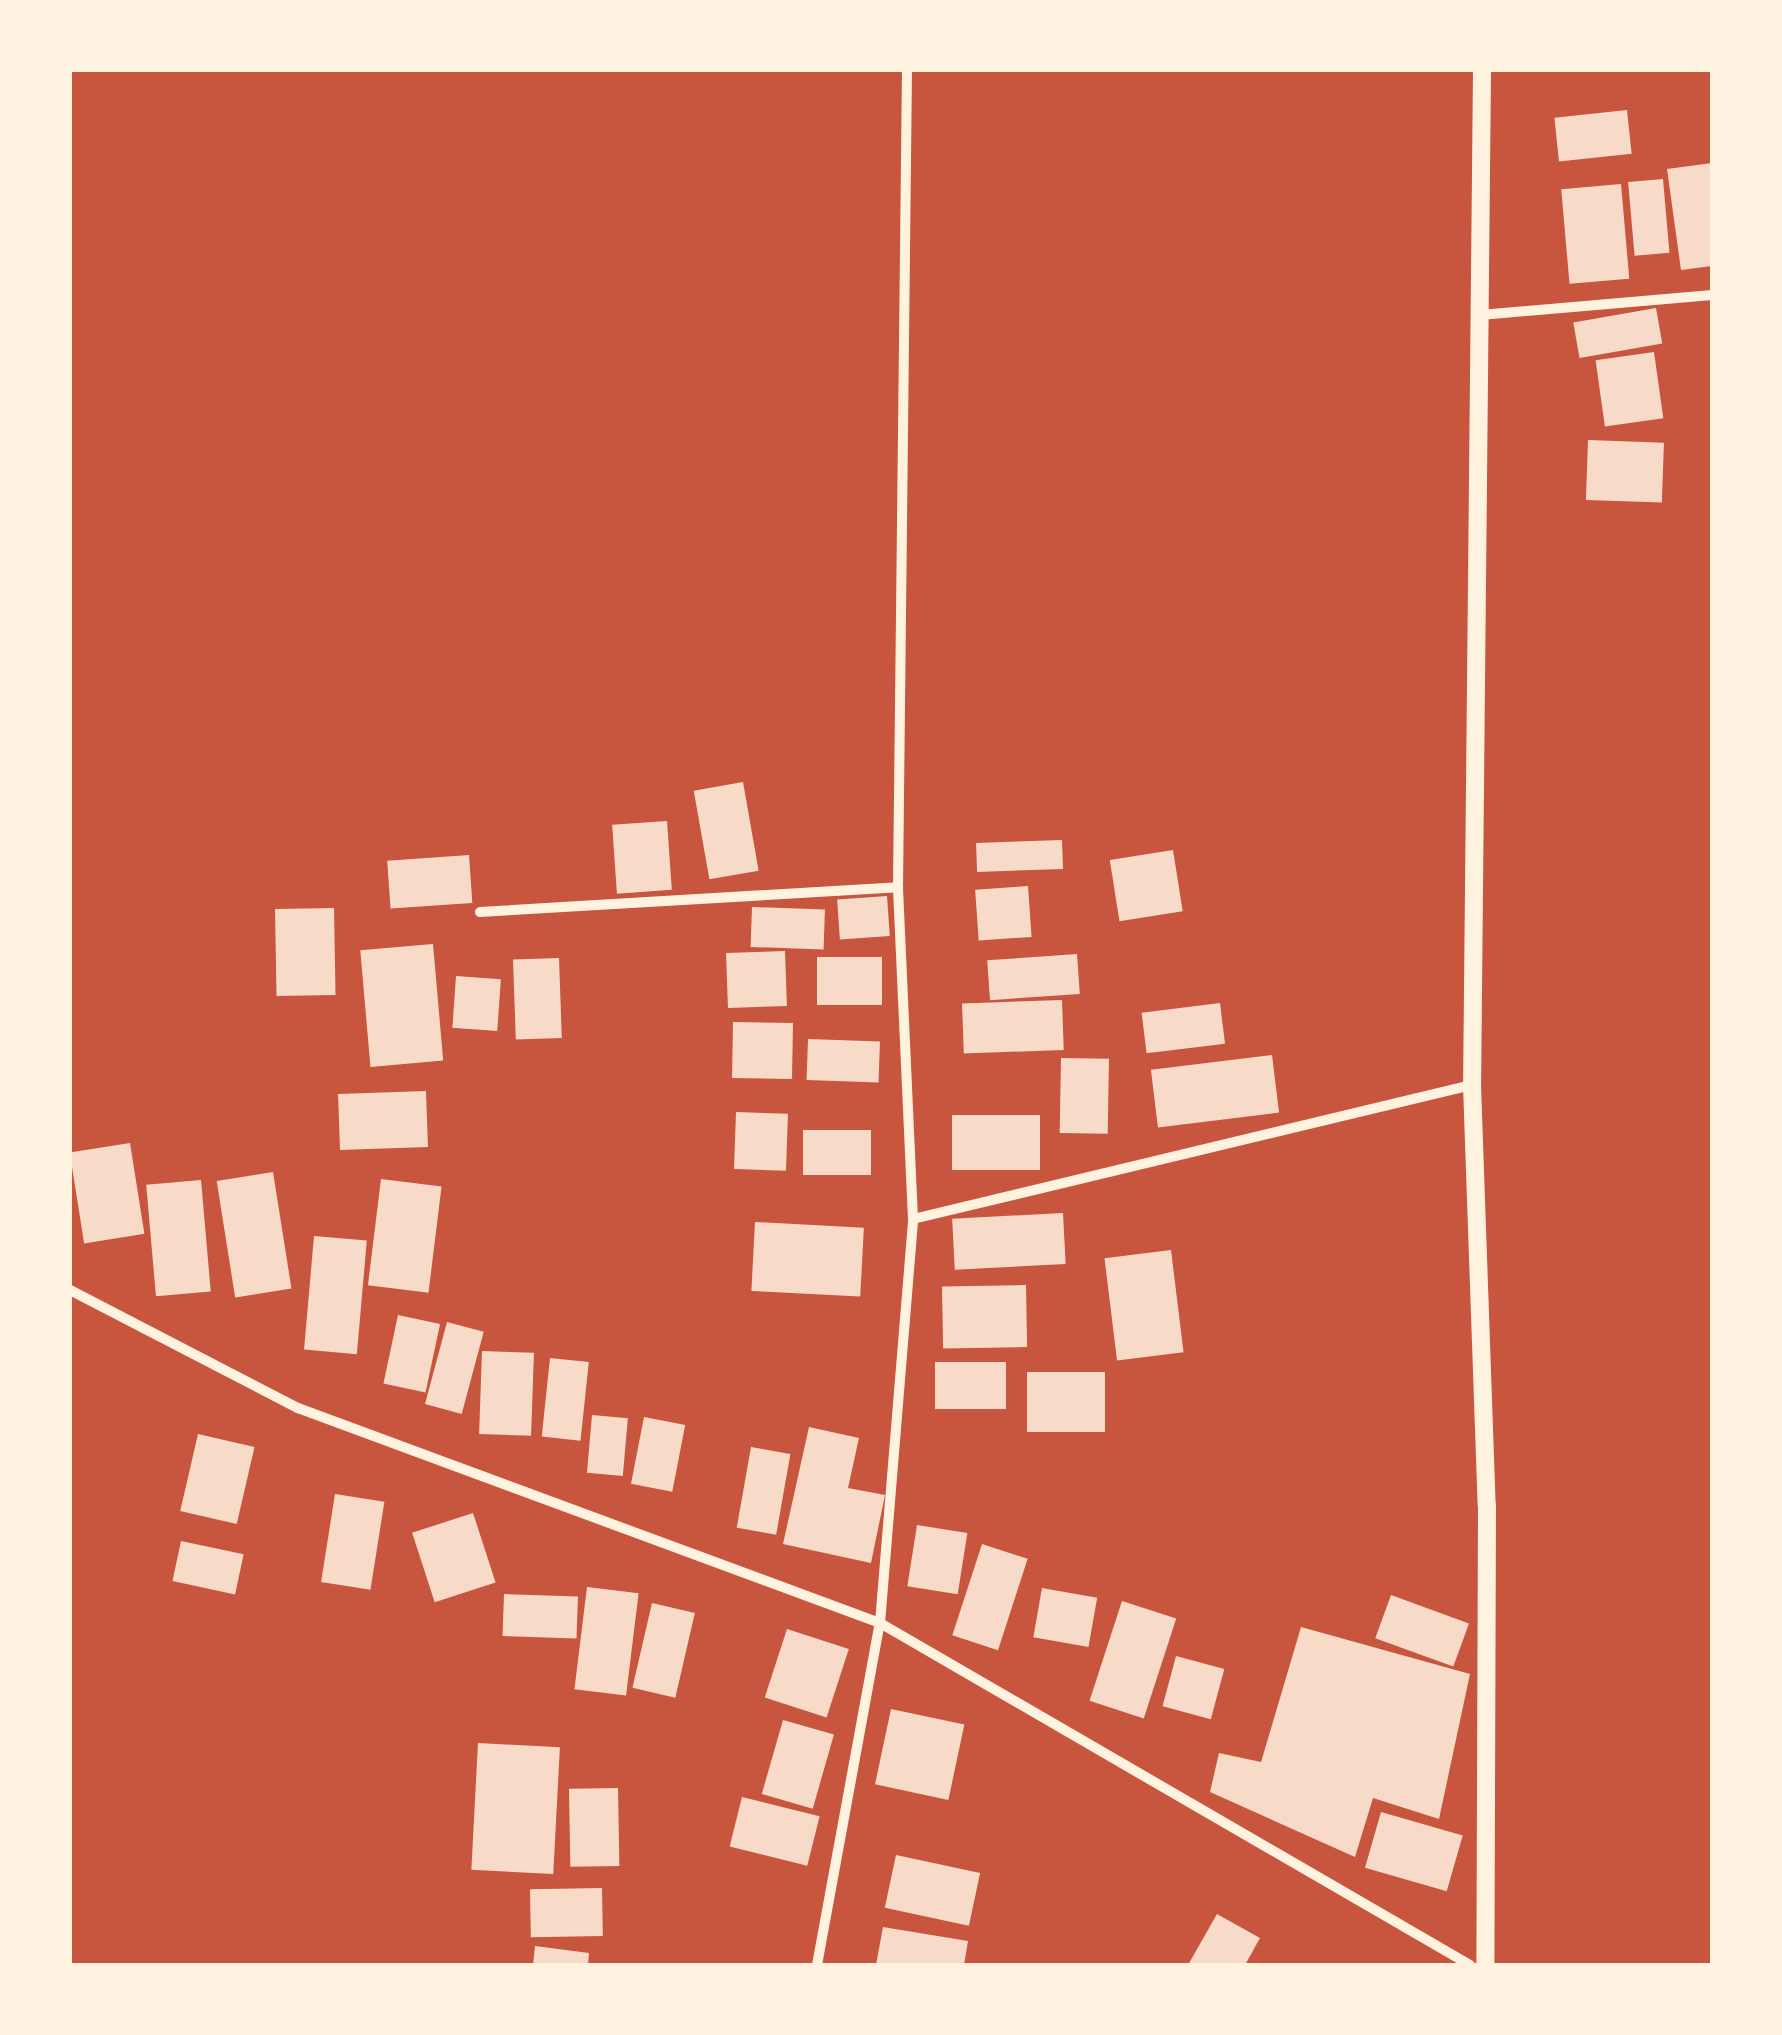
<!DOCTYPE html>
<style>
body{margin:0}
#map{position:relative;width:1782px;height:2035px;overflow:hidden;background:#c8553d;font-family:"Space Grotesk",sans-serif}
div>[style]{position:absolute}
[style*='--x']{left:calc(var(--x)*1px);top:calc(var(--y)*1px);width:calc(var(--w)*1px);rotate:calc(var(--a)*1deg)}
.building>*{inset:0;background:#f7dbc8;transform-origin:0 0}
.minor>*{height:10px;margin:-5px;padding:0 5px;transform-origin:5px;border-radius:5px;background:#fff3e0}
.tertiary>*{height:18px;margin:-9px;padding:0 9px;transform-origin:9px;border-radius:9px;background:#fff3e0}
span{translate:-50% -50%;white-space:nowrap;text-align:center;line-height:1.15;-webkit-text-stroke:10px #fff3e0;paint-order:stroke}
.frame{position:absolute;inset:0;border:72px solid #fff3e0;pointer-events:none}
</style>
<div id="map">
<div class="building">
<div style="left:1627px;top:110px;width:44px;height:73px;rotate:84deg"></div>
<div style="clip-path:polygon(1712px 163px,1712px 266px,1681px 270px,1667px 169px)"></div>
<div style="left:1663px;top:179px;width:74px;height:35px;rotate:85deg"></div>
<div style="left:1621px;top:184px;width:95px;height:60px;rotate:85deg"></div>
<div style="left:1656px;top:308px;width:36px;height:84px;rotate:80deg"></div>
<div style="left:1654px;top:352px;width:67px;height:59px;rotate:82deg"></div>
<div style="left:1588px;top:440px;width:76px;height:60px;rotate:2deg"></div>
<div style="left:743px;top:782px;width:90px;height:50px;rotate:80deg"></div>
<div style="left:667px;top:821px;width:69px;height:55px;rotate:86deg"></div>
<div style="left:1062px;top:840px;width:29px;height:86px;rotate:88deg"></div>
<div style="left:1173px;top:850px;width:62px;height:64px;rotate:81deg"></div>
<div style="left:469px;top:855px;width:48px;height:82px;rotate:86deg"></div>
<div style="left:1028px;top:886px;width:51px;height:53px;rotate:86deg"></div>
<div style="left:887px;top:896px;width:40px;height:50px;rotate:86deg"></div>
<div style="left:752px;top:907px;width:73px;height:40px;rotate:2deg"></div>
<div style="left:334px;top:908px;width:87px;height:59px;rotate:89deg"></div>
<div style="left:433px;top:944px;width:117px;height:73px;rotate:85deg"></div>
<div style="left:785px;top:951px;width:55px;height:59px;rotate:88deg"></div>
<div style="left:1077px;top:954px;width:40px;height:90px;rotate:86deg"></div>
<div style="left:882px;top:957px;width:48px;height:65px;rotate:90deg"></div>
<div style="left:559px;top:958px;width:80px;height:46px;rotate:88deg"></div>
<div style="left:456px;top:976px;width:45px;height:52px;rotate:4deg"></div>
<div style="left:1062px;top:1000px;width:50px;height:100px;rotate:88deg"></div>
<div style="left:1220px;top:1003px;width:41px;height:79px;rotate:83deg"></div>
<div style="left:733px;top:1022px;width:60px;height:56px;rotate:1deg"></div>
<div style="left:808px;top:1039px;width:72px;height:41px;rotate:2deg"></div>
<div style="left:1272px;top:1055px;width:58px;height:122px;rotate:83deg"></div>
<div style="left:1061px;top:1058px;width:48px;height:75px;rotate:1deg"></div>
<div style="left:426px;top:1091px;width:56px;height:88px;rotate:88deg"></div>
<div style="left:736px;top:1112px;width:52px;height:57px;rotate:2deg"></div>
<div style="left:1040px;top:1115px;width:55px;height:88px;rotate:90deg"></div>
<div style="left:803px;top:1130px;width:68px;height:45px"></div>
<div style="left:130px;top:1143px;width:92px;height:61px;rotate:81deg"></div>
<div style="left:273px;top:1172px;width:118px;height:57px;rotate:81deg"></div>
<div style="left:381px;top:1179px;width:61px;height:107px;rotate:7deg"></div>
<div style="left:201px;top:1180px;width:112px;height:55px;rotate:85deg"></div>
<div style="left:1063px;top:1213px;width:51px;height:111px;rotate:87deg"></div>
<div style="left:755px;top:1222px;width:109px;height:69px;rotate:3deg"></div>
<div style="left:314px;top:1236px;width:53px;height:114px;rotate:5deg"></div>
<div style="left:1171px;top:1250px;width:103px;height:67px;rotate:83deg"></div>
<div style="left:1026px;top:1285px;width:62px;height:84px;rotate:89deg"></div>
<div style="left:398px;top:1315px;width:43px;height:70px;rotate:12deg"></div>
<div style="left:447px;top:1322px;width:38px;height:85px;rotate:15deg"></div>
<div style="left:482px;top:1351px;width:52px;height:83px;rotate:2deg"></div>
<div style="left:550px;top:1358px;width:39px;height:79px;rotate:6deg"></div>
<div style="left:935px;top:1362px;width:71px;height:47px"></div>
<div style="left:1105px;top:1372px;width:60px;height:78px;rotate:90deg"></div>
<div style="left:592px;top:1415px;width:36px;height:58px;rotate:5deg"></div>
<div style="left:644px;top:1417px;width:42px;height:68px;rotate:11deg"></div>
<div style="clip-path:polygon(809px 1427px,859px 1438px,848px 1488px,885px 1495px,871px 1563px,783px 1544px)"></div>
<div style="left:198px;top:1434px;width:58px;height:79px;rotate:13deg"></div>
<div style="left:751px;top:1447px;width:40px;height:82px;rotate:10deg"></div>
<div style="left:335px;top:1494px;width:50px;height:89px;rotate:9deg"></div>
<div style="left:473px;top:1513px;width:73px;height:64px;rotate:72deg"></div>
<div style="left:917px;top:1525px;width:51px;height:62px;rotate:9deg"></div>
<div style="left:181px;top:1541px;width:64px;height:41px;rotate:12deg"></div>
<div style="left:982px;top:1544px;width:48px;height:96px;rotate:18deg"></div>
<div style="left:587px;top:1587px;width:52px;height:103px;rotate:7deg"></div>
<div style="left:1042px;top:1588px;width:56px;height:50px;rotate:10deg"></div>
<div style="left:504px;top:1594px;width:74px;height:42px;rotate:2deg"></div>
<div style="left:1391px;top:1595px;width:83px;height:46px;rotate:20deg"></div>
<div style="left:1122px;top:1601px;width:57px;height:105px;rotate:18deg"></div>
<div style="left:652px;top:1603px;width:44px;height:87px;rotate:13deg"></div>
<div style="clip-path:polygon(1301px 1627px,1470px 1674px,1439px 1819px,1373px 1798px,1355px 1857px,1210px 1792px,1219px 1753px,1261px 1762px)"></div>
<div style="left:787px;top:1629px;width:65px;height:72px;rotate:18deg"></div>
<div style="left:1176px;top:1656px;width:50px;height:52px;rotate:15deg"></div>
<div style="left:891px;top:1709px;width:75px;height:77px;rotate:12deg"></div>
<div style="left:783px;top:1720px;width:53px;height:77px;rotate:16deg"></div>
<div style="left:478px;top:1743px;width:82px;height:127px;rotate:3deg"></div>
<div style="left:618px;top:1788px;width:78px;height:49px;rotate:89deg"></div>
<div style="left:742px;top:1797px;width:80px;height:51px;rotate:14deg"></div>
<div style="left:1381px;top:1812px;width:85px;height:58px;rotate:16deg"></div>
<div style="left:896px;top:1855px;width:86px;height:54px;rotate:12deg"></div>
<div style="left:602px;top:1888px;width:48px;height:72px;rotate:89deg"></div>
<div style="clip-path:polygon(1217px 1914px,1260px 1938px,1245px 1965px,1188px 1965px)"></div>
<div style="clip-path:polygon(883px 1927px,968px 1941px,964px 1965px,876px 1965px)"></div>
<div style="clip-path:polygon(535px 1946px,589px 1953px,588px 1965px,533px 1965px)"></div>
</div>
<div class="minor">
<div style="--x:1480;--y:315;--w:233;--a:-4.9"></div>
<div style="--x:480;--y:912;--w:419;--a:-3.4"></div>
<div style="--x:913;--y:1219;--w:575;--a:-13.48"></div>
<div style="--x:70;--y:1290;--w:257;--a:27.4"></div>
<div style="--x:298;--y:1408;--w:620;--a:20.28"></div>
<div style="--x:880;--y:1623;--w:682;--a:30.1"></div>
<div style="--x:817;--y:1965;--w:348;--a:-79.6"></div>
<div style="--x:880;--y:1623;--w:405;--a:-85.3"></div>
<div style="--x:913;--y:1219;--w:332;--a:-92.6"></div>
<div style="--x:898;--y:887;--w:817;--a:-89.37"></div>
</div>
<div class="tertiary">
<div style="--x:1482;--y:70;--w:1015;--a:90.56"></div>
<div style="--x:1472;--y:1085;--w:421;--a:88"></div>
<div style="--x:1487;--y:1506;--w:459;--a:90.2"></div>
</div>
<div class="frame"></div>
</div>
